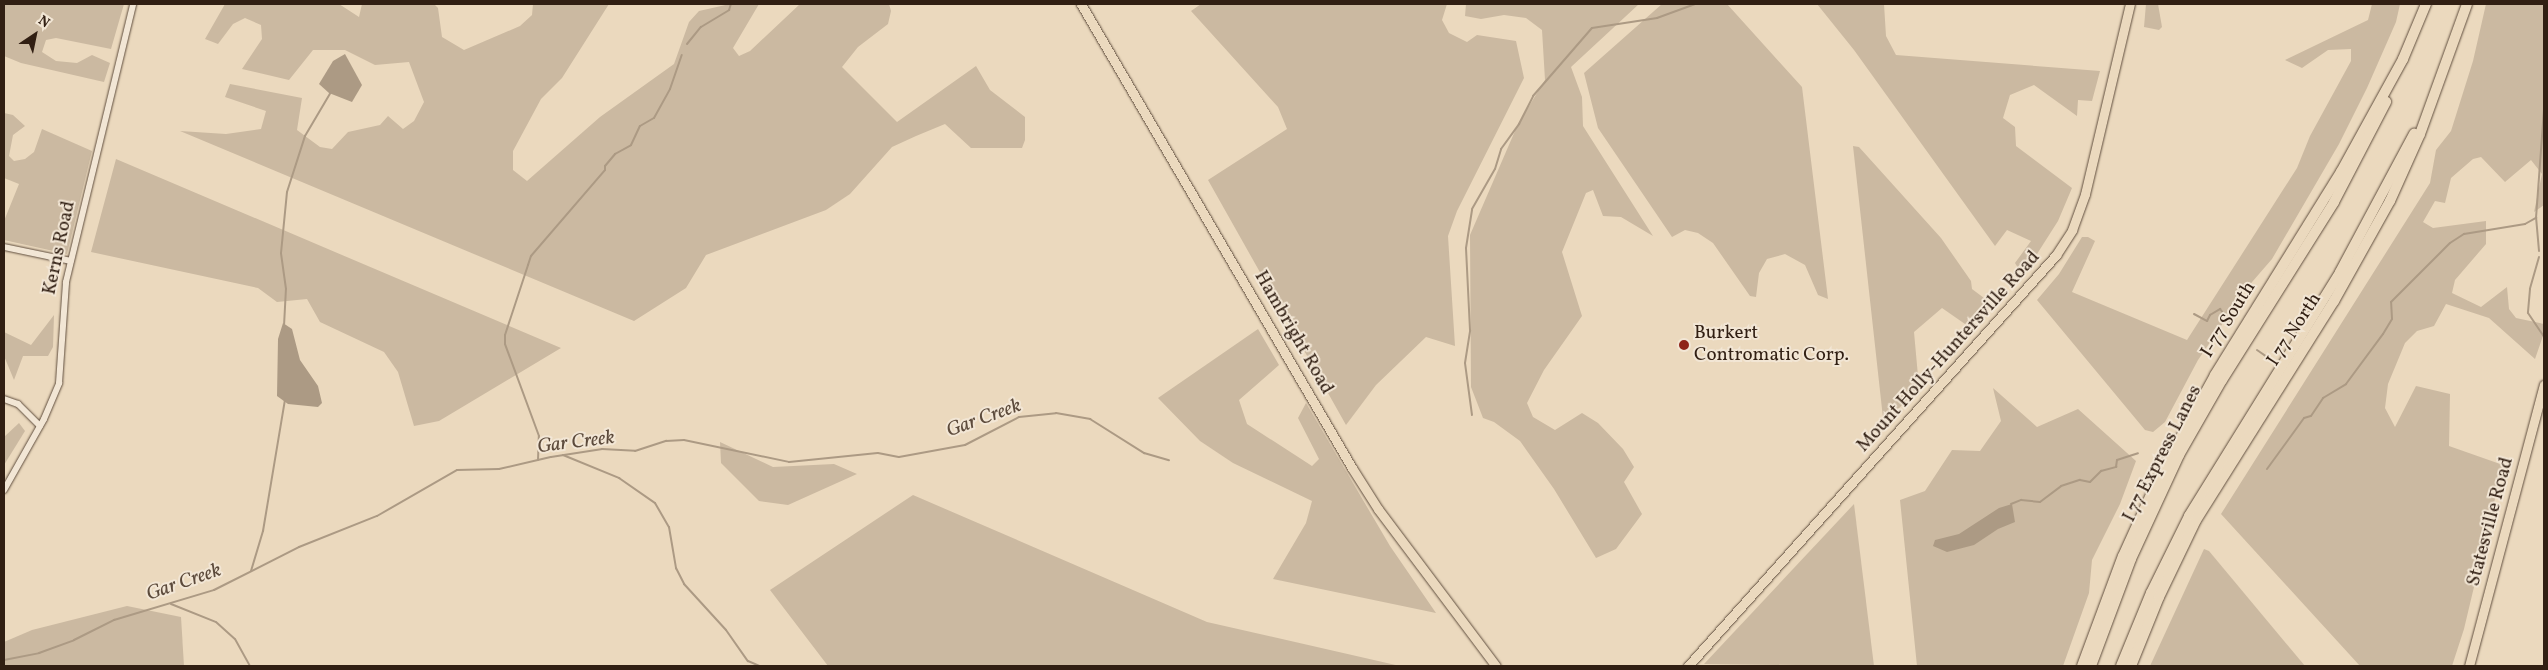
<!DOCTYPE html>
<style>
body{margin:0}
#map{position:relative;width:2548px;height:670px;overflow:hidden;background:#ebd9be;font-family:Vollkorn,serif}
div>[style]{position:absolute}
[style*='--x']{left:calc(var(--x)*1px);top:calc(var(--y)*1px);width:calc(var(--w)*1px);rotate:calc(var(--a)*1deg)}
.green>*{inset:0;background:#cbb9a1}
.water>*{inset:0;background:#ac9a84}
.stream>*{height:2px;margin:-1px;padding:0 1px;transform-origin:1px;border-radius:1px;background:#ac9a84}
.roads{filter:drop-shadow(0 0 1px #604e3e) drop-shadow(0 0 1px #604e3e)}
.minor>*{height:6px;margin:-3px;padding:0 3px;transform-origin:3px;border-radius:3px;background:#f2e6d5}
.major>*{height:9px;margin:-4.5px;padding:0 4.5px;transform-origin:4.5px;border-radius:4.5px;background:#ebd9be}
.highway>*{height:10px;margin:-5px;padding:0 5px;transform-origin:5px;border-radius:5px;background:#ebd9be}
.dots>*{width:14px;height:14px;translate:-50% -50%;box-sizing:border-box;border:2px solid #f2e6d5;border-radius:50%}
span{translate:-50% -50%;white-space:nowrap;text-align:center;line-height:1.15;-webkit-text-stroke:4px #f2e6d5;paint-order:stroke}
.street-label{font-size:19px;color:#311f13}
.poi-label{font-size:19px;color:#311f13}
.left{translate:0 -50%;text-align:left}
.water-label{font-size:20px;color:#5c4a3b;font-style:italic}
.frame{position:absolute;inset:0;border:5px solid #311f13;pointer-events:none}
.north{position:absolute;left:10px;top:10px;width:50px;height:50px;-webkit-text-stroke:4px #f2e6d5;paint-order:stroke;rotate:34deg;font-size:14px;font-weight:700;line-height:20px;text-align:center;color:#311f13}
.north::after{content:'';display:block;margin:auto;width:18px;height:22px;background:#311f13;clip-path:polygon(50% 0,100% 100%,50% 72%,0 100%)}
</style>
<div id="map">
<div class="green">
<div style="clip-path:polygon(4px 4px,124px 4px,111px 49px,56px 38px,46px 40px,42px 52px,56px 61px,77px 63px,92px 55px,110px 63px,104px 82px,21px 63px,4px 56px)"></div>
<div style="clip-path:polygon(225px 4px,339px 4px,359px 17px,362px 4px,434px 4px,438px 8px,442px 37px,464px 50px,520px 26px,532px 15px,533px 4px,609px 4px,562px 78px,541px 99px,513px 151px,513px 170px,527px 181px,600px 117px,674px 64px,689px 22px,699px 11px,730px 4px,759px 4px,733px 48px,739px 56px,750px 51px,800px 4px,889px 4px,891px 11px,888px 24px,858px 47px,842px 67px,897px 122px,976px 66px,990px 90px,1025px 117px,1025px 140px,1022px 148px,971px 148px,945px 124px,916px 136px,892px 147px,850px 194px,826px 210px,706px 255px,686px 288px,634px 321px,180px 131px,226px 134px,261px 129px,266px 111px,225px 97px,230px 84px,302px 98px,297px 130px,320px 147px,332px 149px,348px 132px,380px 125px,388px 116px,403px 129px,414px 121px,424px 102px,409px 62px,375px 65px,345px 50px,313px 50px,289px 80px,242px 69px,262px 39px,261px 25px,245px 18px,233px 24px,218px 44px,205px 39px)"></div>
<div style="clip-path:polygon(1201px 4px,1447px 4px,1442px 20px,1449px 33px,1467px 42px,1477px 35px,1516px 41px,1524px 78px,1457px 211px,1448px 236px,1455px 346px,1426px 337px,1376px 385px,1346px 425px,1208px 180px,1287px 129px,1278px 107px,1191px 11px)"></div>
<div style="clip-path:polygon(1466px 4px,1639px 4px,1571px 67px,1582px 97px,1583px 126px,1653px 236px,1621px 217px,1603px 216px,1593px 190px,1586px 193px,1562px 252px,1582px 316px,1544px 370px,1527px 403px,1533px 417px,1555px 430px,1582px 413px,1598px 423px,1623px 449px,1634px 467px,1624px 482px,1642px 514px,1616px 549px,1596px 558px,1554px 489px,1520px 441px,1494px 422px,1483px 418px,1471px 387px,1470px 235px,1518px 124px,1545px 80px,1542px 30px,1526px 18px,1504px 15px,1481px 19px,1465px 16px)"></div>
<div style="clip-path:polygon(1662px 4px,1727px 4px,1802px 87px,1828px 299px,1818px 295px,1805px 265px,1785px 254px,1767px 259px,1759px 273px,1756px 297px,1750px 296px,1713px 243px,1698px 233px,1685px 230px,1672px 237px,1598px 128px,1584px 73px)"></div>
<div style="clip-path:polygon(1817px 4px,1884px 4px,1886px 36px,1896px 55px,2100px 71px,2092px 101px,2078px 100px,2077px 116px,2034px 85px,2010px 95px,2003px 118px,2015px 127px,2016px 146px,2072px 188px,2058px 221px,2023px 276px,2015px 263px,2031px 241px,2007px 230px,1995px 246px,1854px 50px)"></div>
<div style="clip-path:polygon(2146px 4px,2158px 4px,2162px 27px,2159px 30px,2144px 27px)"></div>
<div style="clip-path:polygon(2372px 4px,2400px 4px,2396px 22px,2367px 88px,2339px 144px,2272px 259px,2246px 289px,2198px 360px,2165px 422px,2153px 432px,2145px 430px,2037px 300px,2059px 274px,2082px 237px,2088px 237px,2095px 241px,2072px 292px,2187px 340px,2297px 168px,2310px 136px,2351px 61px,2351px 49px,2328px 50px,2302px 68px,2285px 60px,2368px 20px)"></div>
<div style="clip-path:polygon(2486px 4px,2544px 4px,2544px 205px,2534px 212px,2542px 174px,2531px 160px,2505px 182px,2481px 157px,2473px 159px,2451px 178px,2445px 203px,2435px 201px,2423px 222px,2433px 228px,2486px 221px,2486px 244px,2455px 280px,2452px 293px,2481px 307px,2507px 287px,2509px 309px,2516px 318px,2544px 324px,2544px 333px,2535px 359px,2489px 318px,2446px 304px,2434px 326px,2417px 331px,2405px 343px,2388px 384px,2385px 408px,2395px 427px,2416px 386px,2450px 394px,2449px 446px,2503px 465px,2464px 629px,2452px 666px,2360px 666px,2221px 514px,2430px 183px,2436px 150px,2451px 131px,2473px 61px)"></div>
<div style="clip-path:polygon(4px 113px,13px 115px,25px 126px,13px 135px,9px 156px,14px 161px,25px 159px,34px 152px,42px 129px,92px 151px,67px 254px,4px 240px,4px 221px,19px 184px,4px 178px)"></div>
<div style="clip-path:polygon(1853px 146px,1859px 147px,1941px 238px,1971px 281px,1972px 289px,1992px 304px,1978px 319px,1965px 324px,1942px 308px,1914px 332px,1919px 387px,1886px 422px,1883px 418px)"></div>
<div style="clip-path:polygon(116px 159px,561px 348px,439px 421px,414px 426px,398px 372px,384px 352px,320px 322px,307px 299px,277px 302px,258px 288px,91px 252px)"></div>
<div style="clip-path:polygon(54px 315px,53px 347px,48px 356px,23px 356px,14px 380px,4px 356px,4px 332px,31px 345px)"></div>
<div style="clip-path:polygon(1258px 329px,1279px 365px,1239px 400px,1247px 424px,1312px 466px,1319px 459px,1298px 418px,1306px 403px,1390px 546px,1436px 613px,1273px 579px,1306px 523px,1312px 501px,1233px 463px,1200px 441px,1158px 398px)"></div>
<div style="clip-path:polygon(1993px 388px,2037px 427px,2078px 409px,2136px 461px,2120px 504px,2092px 560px,2089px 593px,2063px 666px,1917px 666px,1900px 500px,1925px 491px,1952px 450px,1980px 451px,2001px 421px)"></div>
<div style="clip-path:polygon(19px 423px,25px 431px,4px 465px,4px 437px)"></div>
<div style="clip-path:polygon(720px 442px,773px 467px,834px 464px,857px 474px,788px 505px,759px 501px,721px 463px)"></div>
<div style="clip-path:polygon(913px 495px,1207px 622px,1400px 666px,828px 666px,770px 590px)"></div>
<div style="clip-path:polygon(1854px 504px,1874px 666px,1704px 664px)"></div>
<div style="clip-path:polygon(2204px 549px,2209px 551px,2305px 666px,2150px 666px)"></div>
<div style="clip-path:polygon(127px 606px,181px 617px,184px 666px,4px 666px,4px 642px,32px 630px)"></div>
</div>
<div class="water">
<div style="clip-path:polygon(345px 54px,362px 85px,352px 102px,329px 93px,319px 84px,333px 61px)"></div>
<div style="clip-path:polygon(283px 323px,292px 329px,300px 360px,318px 386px,322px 403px,318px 407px,288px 404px,277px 396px,278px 339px)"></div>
<div style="clip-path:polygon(2012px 504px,2015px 522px,1998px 529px,1974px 545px,1947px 552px,1933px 546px,1935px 540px,1959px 534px,1999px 508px)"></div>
</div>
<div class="stream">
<div style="--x:687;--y:44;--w:22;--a:-51"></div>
<div style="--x:701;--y:27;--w:33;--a:-31"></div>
<div style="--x:729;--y:10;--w:6;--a:-72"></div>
<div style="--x:2539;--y:251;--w:33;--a:-95"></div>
<div style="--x:2536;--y:218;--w:110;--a:-85.8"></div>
<div style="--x:2539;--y:257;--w:33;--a:106"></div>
<div style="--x:2530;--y:289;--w:24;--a:95"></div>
<div style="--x:2528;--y:313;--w:29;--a:56"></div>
<div style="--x:2194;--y:314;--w:15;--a:28"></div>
<div style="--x:2207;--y:321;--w:7;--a:-63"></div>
<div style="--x:2210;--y:315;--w:12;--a:-31"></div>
<div style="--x:2220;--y:309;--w:16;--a:52"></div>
<div style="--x:284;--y:326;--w:37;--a:-87"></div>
<div style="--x:286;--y:289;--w:36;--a:-98"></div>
<div style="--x:281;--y:253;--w:61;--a:-84.4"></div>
<div style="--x:287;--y:192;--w:59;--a:-72.2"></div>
<div style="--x:305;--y:136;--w:51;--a:-59.4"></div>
<div style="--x:2257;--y:350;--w:16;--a:35"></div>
<div style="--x:1472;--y:415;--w:52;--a:-97.7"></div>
<div style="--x:1465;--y:363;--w:33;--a:-81"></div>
<div style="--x:1470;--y:330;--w:82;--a:-92.8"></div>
<div style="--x:1466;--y:248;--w:39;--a:-81"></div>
<div style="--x:1472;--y:209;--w:46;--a:-60.1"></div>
<div style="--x:1495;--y:169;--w:21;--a:-73"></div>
<div style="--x:1501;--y:149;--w:31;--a:-54"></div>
<div style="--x:1519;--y:124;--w:31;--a:-63"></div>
<div style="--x:1533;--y:96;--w:90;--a:-49.1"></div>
<div style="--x:1592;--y:28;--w:66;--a:-8.7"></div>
<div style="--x:1657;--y:18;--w:40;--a:-20.2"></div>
<div style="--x:563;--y:455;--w:61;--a:22.3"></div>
<div style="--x:619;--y:478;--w:44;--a:34.8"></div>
<div style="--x:655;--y:503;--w:28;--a:60"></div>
<div style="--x:669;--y:527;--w:42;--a:80.3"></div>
<div style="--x:676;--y:568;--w:18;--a:63"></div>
<div style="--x:684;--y:584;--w:62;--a:47.6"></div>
<div style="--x:726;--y:630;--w:38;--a:55"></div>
<div style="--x:748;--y:661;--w:13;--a:23"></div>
<div style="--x:538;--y:460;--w:24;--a:-88"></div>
<div style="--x:539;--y:436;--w:98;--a:-110.3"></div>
<div style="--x:505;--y:344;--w:9;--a:-90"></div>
<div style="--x:505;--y:335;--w:74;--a:-71.8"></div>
<div style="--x:528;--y:265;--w:9;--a:-72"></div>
<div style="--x:531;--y:256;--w:113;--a:-49.3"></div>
<div style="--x:605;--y:170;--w:4;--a:-90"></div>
<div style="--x:605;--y:166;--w:16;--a:-50"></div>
<div style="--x:615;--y:154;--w:18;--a:-29"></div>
<div style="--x:631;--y:145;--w:21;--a:-65"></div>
<div style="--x:640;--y:126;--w:16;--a:-30"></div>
<div style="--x:654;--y:118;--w:33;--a:-61"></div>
<div style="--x:670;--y:89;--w:36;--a:-71"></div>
<div style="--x:2267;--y:469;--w:63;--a:-54"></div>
<div style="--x:2304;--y:418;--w:7;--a:-16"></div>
<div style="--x:2311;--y:416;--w:22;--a:-56"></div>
<div style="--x:2323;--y:398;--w:27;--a:-31"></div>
<div style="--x:2346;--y:384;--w:62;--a:-53.5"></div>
<div style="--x:2383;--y:334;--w:17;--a:-59"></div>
<div style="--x:2392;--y:319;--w:17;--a:-93"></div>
<div style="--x:2391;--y:302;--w:83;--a:-45"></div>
<div style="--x:2450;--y:243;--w:17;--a:-33"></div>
<div style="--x:2464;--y:234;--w:62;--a:-9.3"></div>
<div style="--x:2525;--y:224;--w:13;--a:-29"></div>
<div style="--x:2011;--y:504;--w:11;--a:-22"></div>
<div style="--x:2021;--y:500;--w:19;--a:6"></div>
<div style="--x:2040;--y:502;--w:26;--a:-37"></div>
<div style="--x:2061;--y:486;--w:20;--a:-18"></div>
<div style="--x:2080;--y:480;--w:10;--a:11"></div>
<div style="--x:2090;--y:482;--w:16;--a:-45"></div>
<div style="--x:2101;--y:471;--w:16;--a:-15"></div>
<div style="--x:2116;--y:467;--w:7;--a:-82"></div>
<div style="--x:2117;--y:460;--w:22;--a:-18"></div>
<div style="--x:251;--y:571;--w:42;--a:-73.3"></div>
<div style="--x:263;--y:531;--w:133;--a:-80.5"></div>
<div style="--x:171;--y:604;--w:48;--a:21.8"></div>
<div style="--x:216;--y:622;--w:25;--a:42"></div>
<div style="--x:235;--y:639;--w:31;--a:61"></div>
<div style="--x:4;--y:660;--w:36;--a:-11"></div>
<div style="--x:39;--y:653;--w:37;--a:-20"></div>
<div style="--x:74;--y:640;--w:45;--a:-26.6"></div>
<div style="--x:114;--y:620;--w:104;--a:-16.7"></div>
<div style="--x:214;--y:590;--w:95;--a:-26.8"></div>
<div style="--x:299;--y:547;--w:84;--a:-21.7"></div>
<div style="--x:377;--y:516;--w:92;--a:-29.9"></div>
<div style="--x:457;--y:470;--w:42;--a:-1.4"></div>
<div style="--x:499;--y:469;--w:53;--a:-13"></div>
<div style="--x:551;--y:457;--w:52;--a:-8.9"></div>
<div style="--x:602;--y:449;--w:33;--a:3"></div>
<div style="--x:635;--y:451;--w:33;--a:-18"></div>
<div style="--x:666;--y:441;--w:18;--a:-3"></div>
<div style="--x:684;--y:440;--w:107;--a:11.8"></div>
<div style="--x:789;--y:462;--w:89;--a:-5.8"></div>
<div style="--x:878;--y:453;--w:21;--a:11"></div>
<div style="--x:899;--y:457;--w:67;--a:-10.3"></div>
<div style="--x:965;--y:445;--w:61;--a:-27.4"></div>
<div style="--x:1019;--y:417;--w:37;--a:-6"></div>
<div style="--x:1056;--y:413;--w:35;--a:10"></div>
<div style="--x:1090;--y:419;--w:64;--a:32.2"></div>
<div style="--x:1144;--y:453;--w:26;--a:16"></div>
</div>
<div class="roads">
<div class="minor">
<div style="--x:4;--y:247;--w:68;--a:11.8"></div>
<div style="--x:4;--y:399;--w:15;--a:20"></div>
<div style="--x:18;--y:404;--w:31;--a:45"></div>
<div style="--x:4;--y:490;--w:81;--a:-60.6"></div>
<div style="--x:44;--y:419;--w:39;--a:-67"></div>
<div style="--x:59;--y:383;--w:101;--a:-86"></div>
<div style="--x:66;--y:282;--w:286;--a:-76.4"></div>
</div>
<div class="major">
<div style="--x:1081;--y:4;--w:537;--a:59.71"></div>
<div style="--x:1352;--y:468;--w:49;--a:57.6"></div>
<div style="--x:1378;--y:509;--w:196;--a:53.1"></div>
<div style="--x:1688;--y:666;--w:552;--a:-48.16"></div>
<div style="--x:2056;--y:255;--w:30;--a:-57"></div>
<div style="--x:2072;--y:230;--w:38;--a:-70"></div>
<div style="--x:2085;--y:194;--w:195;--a:-76.7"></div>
<div style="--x:2469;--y:666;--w:291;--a:-75.1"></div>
</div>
<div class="highway">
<div style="--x:2082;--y:666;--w:117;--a:-69.6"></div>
<div style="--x:2123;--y:556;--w:87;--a:-65.5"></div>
<div style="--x:2159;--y:477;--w:116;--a:-61.2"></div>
<div style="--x:2215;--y:375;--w:239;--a:-58.2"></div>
<div style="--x:2341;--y:172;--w:129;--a:-61.2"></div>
<div style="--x:2403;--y:59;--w:60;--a:-67.3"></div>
<div style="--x:2091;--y:666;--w:114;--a:-69.5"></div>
<div style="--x:2131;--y:559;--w:115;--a:-65.2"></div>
<div style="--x:2179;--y:455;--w:86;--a:-60.2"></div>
<div style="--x:2222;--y:380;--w:210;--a:-57.8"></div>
<div style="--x:2334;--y:202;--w:113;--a:-62.5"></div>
<div style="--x:2121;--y:666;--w:79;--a:-67.7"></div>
<div style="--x:2151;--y:593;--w:86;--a:-63.7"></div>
<div style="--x:2189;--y:516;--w:287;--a:-58.2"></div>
<div style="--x:2340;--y:272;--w:157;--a:-61.8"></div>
<div style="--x:2131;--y:666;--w:74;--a:-67.9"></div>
<div style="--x:2159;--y:597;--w:85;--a:-64.3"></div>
<div style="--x:2196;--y:520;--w:259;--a:-57.8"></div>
<div style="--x:2334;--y:301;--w:115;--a:-60.8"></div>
<div style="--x:2390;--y:201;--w:73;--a:-65.9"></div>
<div style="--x:2420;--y:134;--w:138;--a:-70.1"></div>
</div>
</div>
<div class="dots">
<div style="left:1684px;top:345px;background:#8f2418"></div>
</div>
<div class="street-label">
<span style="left:60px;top:248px;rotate:-78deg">Kerns Road</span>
<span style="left:2229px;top:320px;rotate:-58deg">I-77 South</span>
<span style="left:2295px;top:330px;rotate:-57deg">I 77 North</span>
<span style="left:1293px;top:333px;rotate:60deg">Hambright Road</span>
<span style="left:1949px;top:352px;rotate:-48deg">Mount Holly-Huntersville Road</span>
<span style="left:2163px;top:454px;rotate:-63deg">I 77 Express Lanes</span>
<span style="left:2491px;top:522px;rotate:-75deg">Statesville Road</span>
</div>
<div class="poi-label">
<span class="left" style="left:1694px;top:345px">Burkert<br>Contromatic Corp.</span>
</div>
<div class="water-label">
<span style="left:984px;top:419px;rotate:-20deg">Gar Creek</span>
<span style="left:576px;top:443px;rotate:-7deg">Gar Creek</span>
<span style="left:184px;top:583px;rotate:-19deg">Gar Creek</span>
</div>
<div class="frame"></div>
<div class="north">N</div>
</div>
